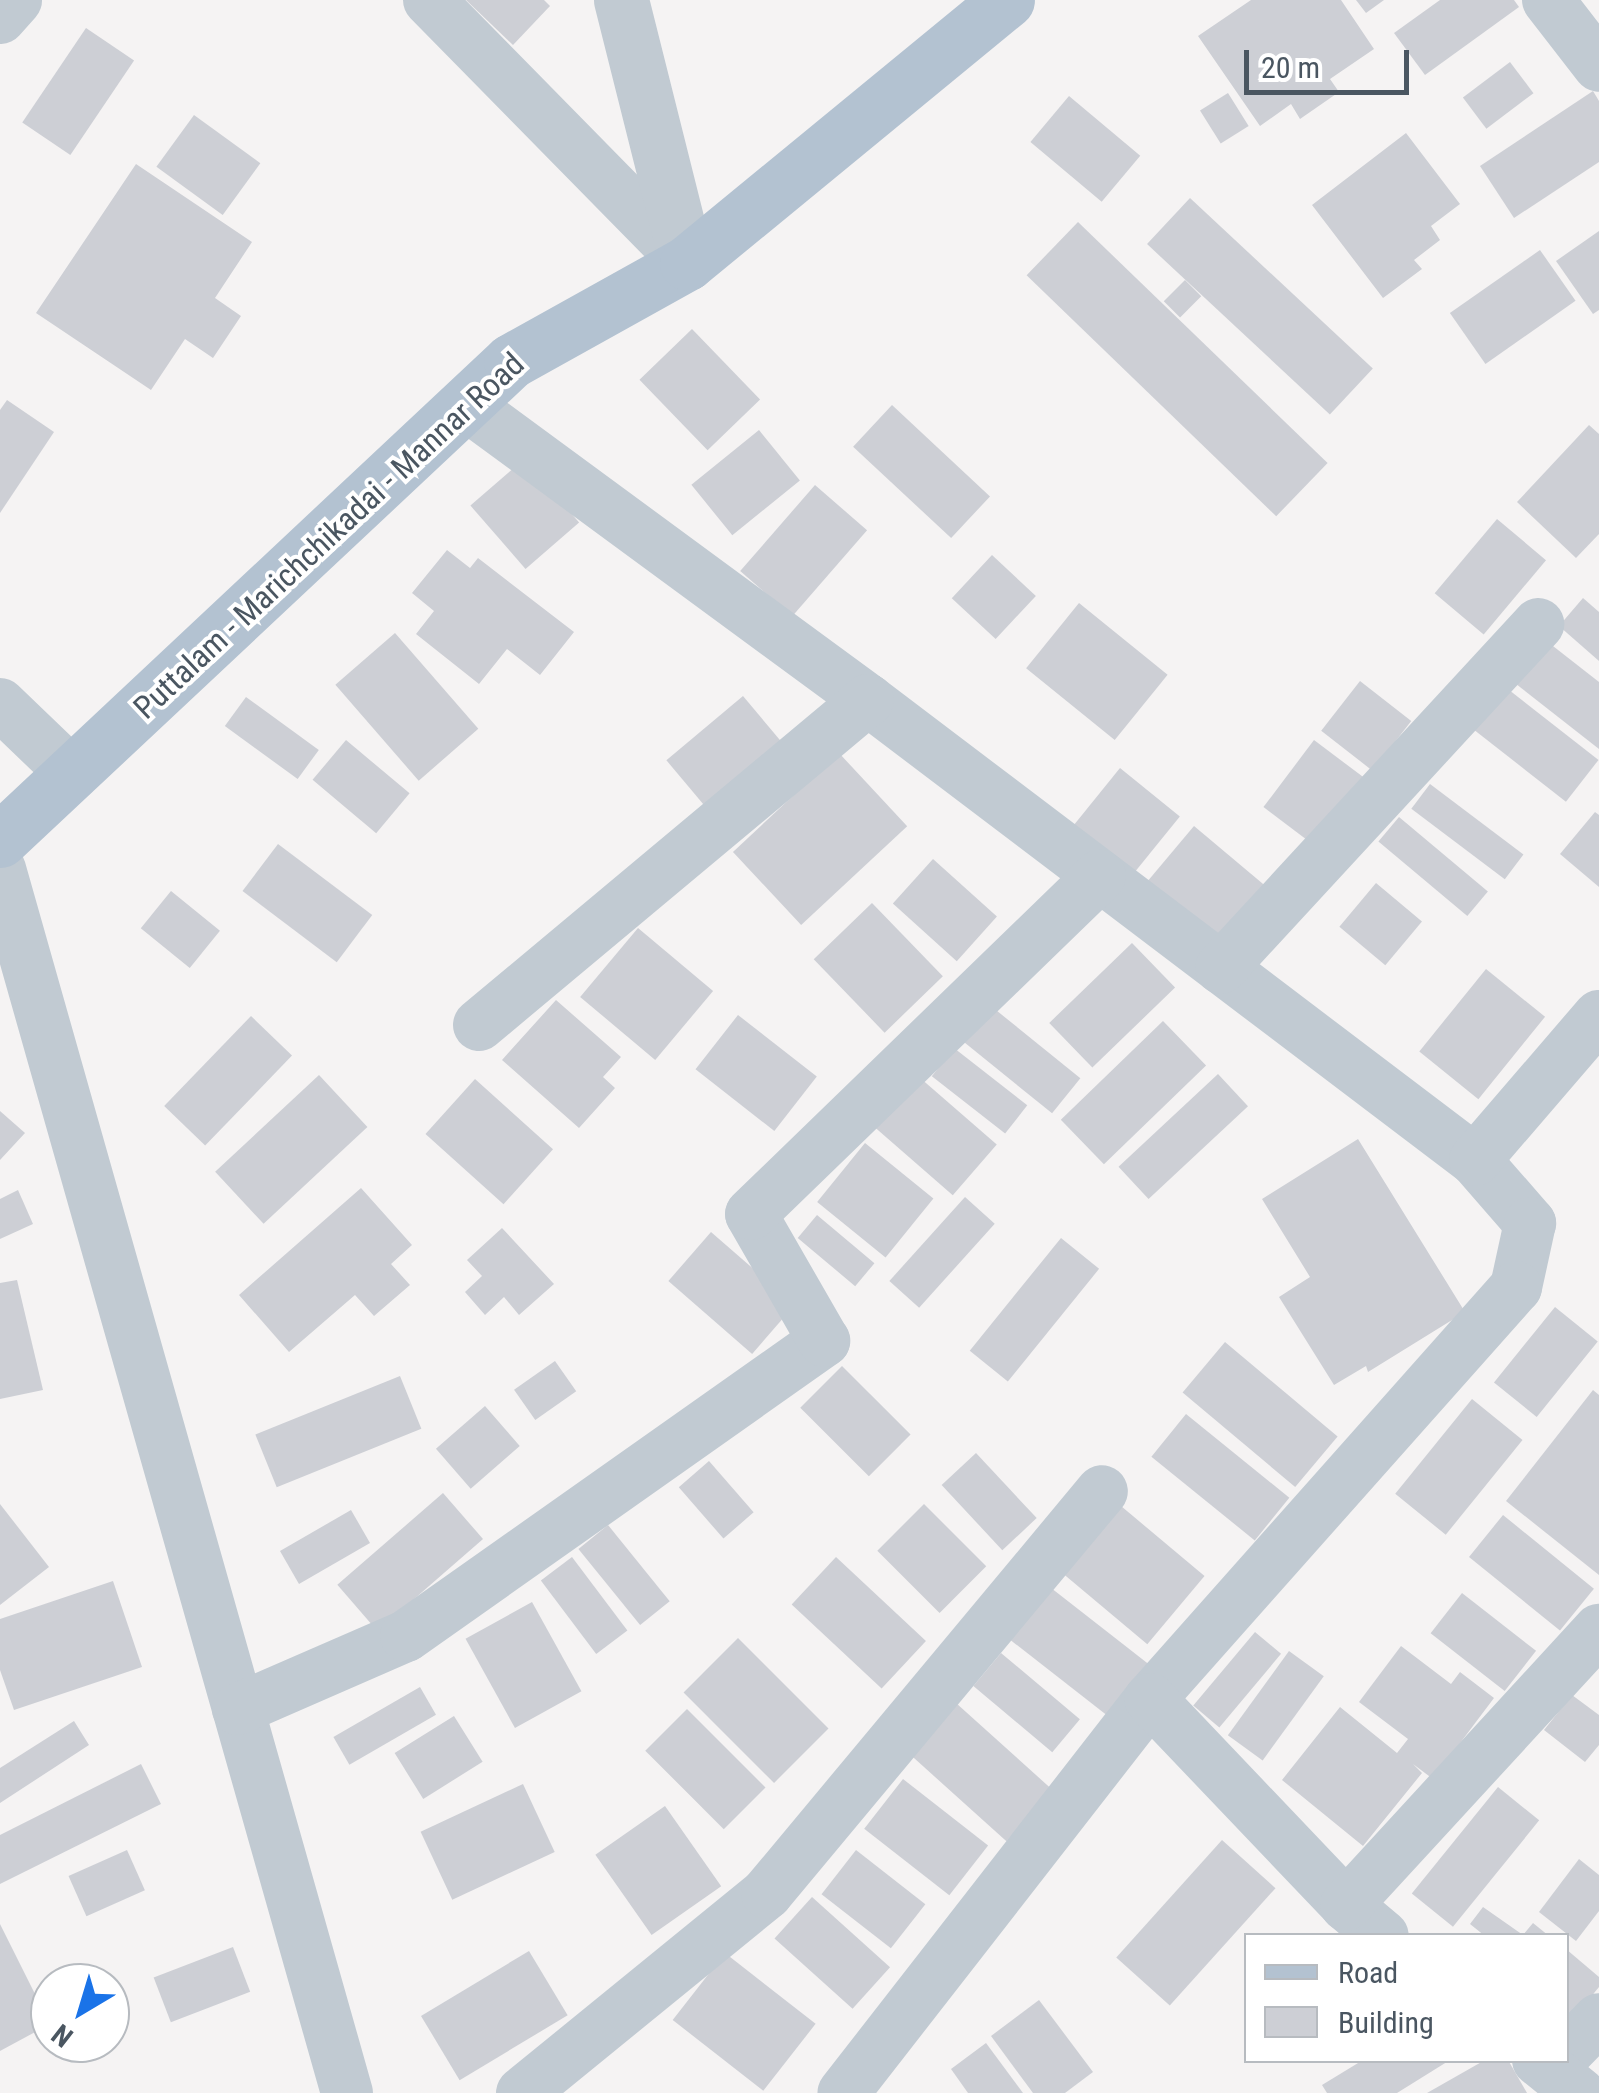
<!DOCTYPE html>
<style>
body{margin:0}
#map{position:relative;width:1599px;height:2093px;overflow:hidden;background:#f5f3f3;font-family:"Roboto Condensed",sans-serif}
div>[style]{position:absolute}
[style*='--x']{left:calc(var(--x)*1px);top:calc(var(--y)*1px);width:calc(var(--w)*1px);rotate:calc(var(--a)*1deg)}
.building>*{inset:0;background:#cdcfd5;transform-origin:0 0}
.minor>*{height:52px;margin:-26px;padding:0 26px;transform-origin:26px;border-radius:26px;background:#c1cad2}
.tertiary>*{height:55px;margin:-27.5px;padding:0 27.5px;transform-origin:27.5px;border-radius:27.5px;background:#c1cad2}
.primary>*{height:55px;margin:-27.5px;padding:0 27.5px;transform-origin:27.5px;border-radius:27.5px;background:#b3c2d1}
span{translate:-50% -50%;white-space:nowrap;text-align:center;line-height:1.15;-webkit-text-stroke:8px #fff;paint-order:stroke}
.street-label{font-size:32px;color:#4a5661}
.legend{position:absolute;left:1244px;top:1933px;width:325px;height:130px;box-sizing:border-box;background:#fff;border:2px solid #b7bbc0;margin:0;padding:12px 18px;list-style:none;font-size:30px;color:#4a5661}
.legend li{display:flex;align-items:center;gap:20px;height:50px}
.legend b{width:50px;border:2px solid #b7bbc0}
.north{position:absolute;left:30px;top:1963px;width:100px;height:100px;box-sizing:border-box;background:#fff;border:2px solid #b7bbc0;border-radius:50%;rotate:218deg;font-size:28px;font-weight:700;line-height:40px;text-align:center;color:#4a5661}
.north::after{content:'';display:block;margin:auto;width:35px;height:45px;background:#1a73e8;clip-path:polygon(50% 0,100% 100%,50% 72%,0 100%)}
.scale{position:absolute;left:1244px;top:50px;width:165px;height:45px;box-sizing:border-box;border:5px solid #4a5661;border-top:0;padding-left:12px;font-size:30px;line-height:35px;white-space:nowrap;color:#4a5661;-webkit-text-stroke:8px #fff;paint-order:stroke}
</style>
<div id="map">
<div class="building">
<div style="clip-path:polygon(466px 0,544px 0,550px 6px,513px 45px)"></div>
<div style="clip-path:polygon(1251px 0,1341px 0,1374px 49px,1330px 79px,1339px 92px,1300px 119px,1291px 104px,1260px 126px,1198px 36px)"></div>
<div style="clip-path:polygon(1356px 0,1384px 0,1366px 13px)"></div>
<div style="clip-path:polygon(1440px 0,1514px 0,1519px 7px,1425px 75px,1394px 33px)"></div>
<div style="left:86px;top:28px;width:58px;height:114px;rotate:34deg"></div>
<div style="left:1510px;top:62px;width:39px;height:59px;rotate:53deg"></div>
<div style="clip-path:polygon(1593px 91px,1599px 101px,1599px 162px,1514px 218px,1480px 166px)"></div>
<div style="left:1228px;top:93px;width:39px;height:33px;rotate:58deg"></div>
<div style="left:1069px;top:96px;width:93px;height:60px;rotate:40deg"></div>
<div style="left:194px;top:115px;width:82px;height:64px;rotate:36deg"></div>
<div style="clip-path:polygon(1406px 133px,1460px 204px,1431px 226px,1440px 240px,1414px 260px,1422px 269px,1383px 298px,1312px 205px)"></div>
<div style="clip-path:polygon(136px 164px,252px 242px,215px 298px,241px 316px,213px 358px,185px 339px,151px 390px,36px 313px)"></div>
<div style="left:1190px;top:198px;width:250px;height:63px;rotate:43deg"></div>
<div style="left:1078px;top:222px;width:347px;height:74px;rotate:44deg"></div>
<div style="clip-path:polygon(1599px 231px,1599px 310px,1593px 314px,1556px 261px)"></div>
<div style="left:1540px;top:250px;width:62px;height:110px;rotate:55deg"></div>
<div style="left:1185px;top:280px;width:23px;height:30px;rotate:45deg"></div>
<div style="left:692px;top:329px;width:98px;height:73px;rotate:46deg"></div>
<div style="clip-path:polygon(7px 400px,54px 432px,0 513px,0 410px)"></div>
<div style="left:892px;top:405px;width:134px;height:57px;rotate:43deg"></div>
<div style="clip-path:polygon(1589px 425px,1599px 434px,1599px 534px,1576px 558px,1517px 502px)"></div>
<div style="left:759px;top:430px;width:65px;height:87px;rotate:51deg"></div>
<div style="left:524px;top:459px;width:84px;height:71px;rotate:49deg"></div>
<div style="left:815px;top:485px;width:69px;height:114px;rotate:41deg"></div>
<div style="left:1497px;top:519px;width:64px;height:97px;rotate:40deg"></div>
<div style="clip-path:polygon(447px 550px,470px 568px,478px 558px,574px 632px,540px 675px,507px 649px,479px 684px,416px 634px,434px 611px,412px 593px)"></div>
<div style="left:992px;top:555px;width:60px;height:59px;rotate:43deg"></div>
<div style="clip-path:polygon(1583px 598px,1599px 612px,1599px 661px,1559px 626px)"></div>
<div style="left:1079px;top:603px;width:114px;height:84px;rotate:39deg"></div>
<div style="left:395px;top:633px;width:127px;height:79px;rotate:49deg"></div>
<div style="clip-path:polygon(1544px 639px,1599px 682px,1599px 749px,1511px 680px)"></div>
<div style="left:1360px;top:681px;width:65px;height:63px;rotate:38deg"></div>
<div style="left:1504px;top:686px;width:120px;height:53px;rotate:38deg"></div>
<div style="left:743px;top:696px;width:62px;height:100px;rotate:50deg"></div>
<div style="left:246px;top:697px;width:90px;height:36px;rotate:36deg"></div>
<div style="left:346px;top:740px;width:83px;height:52px;rotate:40deg"></div>
<div style="left:1314px;top:740px;width:65px;height:84px;rotate:37deg"></div>
<div style="left:839px;top:753px;width:100px;height:145px;rotate:47deg"></div>
<div style="left:1120px;top:768px;width:77px;height:88px;rotate:39deg"></div>
<div style="left:1430px;top:784px;width:117px;height:31px;rotate:37deg"></div>
<div style="clip-path:polygon(1595px 812px,1599px 815px,1599px 887px,1560px 854px)"></div>
<div style="left:1399px;top:817px;width:116px;height:32px;rotate:40deg"></div>
<div style="left:1194px;top:826px;width:96px;height:80px;rotate:40deg"></div>
<div style="left:278px;top:844px;width:118px;height:59px;rotate:37deg"></div>
<div style="left:933px;top:859px;width:86px;height:60px;rotate:42deg"></div>
<div style="left:1376px;top:883px;width:60px;height:57px;rotate:40deg"></div>
<div style="left:171px;top:891px;width:63px;height:48px;rotate:39deg"></div>
<div style="left:872px;top:903px;width:102px;height:81px;rotate:46deg"></div>
<div style="left:638px;top:928px;width:98px;height:90px;rotate:40deg"></div>
<div style="left:1132px;top:943px;width:62px;height:115px;rotate:46deg"></div>
<div style="left:1486px;top:969px;width:76px;height:106px;rotate:39deg"></div>
<div style="clip-path:polygon(556px 1000px,621px 1057px,603px 1077px,615px 1088px,579px 1128px,502px 1060px)"></div>
<div style="left:991px;top:1006px;width:115px;height:45px;rotate:39deg"></div>
<div style="left:738px;top:1015px;width:100px;height:69px;rotate:38deg"></div>
<div style="left:251px;top:1016px;width:57px;height:125px;rotate:44deg"></div>
<div style="left:1163px;top:1021px;width:62px;height:142px;rotate:46deg"></div>
<div style="left:954px;top:1048px;width:93px;height:36px;rotate:38deg"></div>
<div style="left:1218px;top:1074px;width:44px;height:136px;rotate:47deg"></div>
<div style="left:319px;top:1075px;width:71px;height:142px;rotate:47deg"></div>
<div style="left:919px;top:1077px;width:103px;height:67px;rotate:41deg"></div>
<div style="left:475px;top:1079px;width:105px;height:74px;rotate:42deg"></div>
<div style="clip-path:polygon(0 1111px,25px 1133px,0 1160px)"></div>
<div style="clip-path:polygon(1358px 1139px,1465px 1312px,1368px 1372px,1366px 1366px,1334px 1385px,1279px 1297px,1310px 1277px,1262px 1199px)"></div>
<div style="left:865px;top:1143px;width:88px;height:76px;rotate:39deg"></div>
<div style="clip-path:polygon(361px 1188px,412px 1245px,391px 1264px,410px 1285px,374px 1316px,355px 1295px,289px 1352px,239px 1295px)"></div>
<div style="clip-path:polygon(18px 1190px,33px 1224px,0 1239px,0 1199px)"></div>
<div style="left:965px;top:1197px;width:40px;height:113px;rotate:42deg"></div>
<div style="left:817px;top:1215px;width:75px;height:30px;rotate:40deg"></div>
<div style="clip-path:polygon(502px 1228px,554px 1284px,519px 1315px,504px 1297px,485px 1315px,465px 1292px,482px 1276px,467px 1260px)"></div>
<div style="left:711px;top:1232px;width:111px;height:65px;rotate:41deg"></div>
<div style="left:1061px;top:1238px;width:49px;height:145px;rotate:39deg"></div>
<div style="clip-path:polygon(17px 1280px,43px 1390px,0 1399px,0 1283px)"></div>
<div style="left:1555px;top:1307px;width:55px;height:97px;rotate:39deg"></div>
<div style="left:1225px;top:1342px;width:147px;height:66px;rotate:40deg"></div>
<div style="left:555px;top:1361px;width:37px;height:50px;rotate:55deg"></div>
<div style="left:842px;top:1366px;width:97px;height:59px;rotate:45deg"></div>
<div style="left:400px;top:1376px;width:57px;height:156px;rotate:68deg"></div>
<div style="clip-path:polygon(1593px 1390px,1599px 1395px,1599px 1575px,1506px 1501px)"></div>
<div style="left:1472px;top:1399px;width:65px;height:122px;rotate:39deg"></div>
<div style="left:485px;top:1406px;width:53px;height:65px;rotate:49deg"></div>
<div style="left:1186px;top:1414px;width:133px;height:55px;rotate:39deg"></div>
<div style="left:976px;top:1453px;width:89px;height:47px;rotate:47deg"></div>
<div style="left:709px;top:1461px;width:68px;height:40px;rotate:49deg"></div>
<div style="left:443px;top:1493px;width:61px;height:140px;rotate:49deg"></div>
<div style="clip-path:polygon(0 1504px,49px 1567px,0 1605px)"></div>
<div style="left:924px;top:1504px;width:88px;height:66px;rotate:45deg"></div>
<div style="left:1121px;top:1506px;width:109px;height:89px;rotate:40deg"></div>
<div style="left:351px;top:1510px;width:38px;height:82px;rotate:60deg"></div>
<div style="left:1503px;top:1515px;width:117px;height:54px;rotate:39deg"></div>
<div style="left:608px;top:1525px;width:98px;height:38px;rotate:51deg"></div>
<div style="left:572px;top:1557px;width:92px;height:39px;rotate:53deg"></div>
<div style="left:836px;top:1557px;width:123px;height:65px;rotate:43deg"></div>
<div style="clip-path:polygon(113px 1581px,142px 1667px,14px 1710px,0 1670px,0 1619px)"></div>
<div style="left:1046px;top:1584px;width:141px;height:66px;rotate:38deg"></div>
<div style="left:1462px;top:1593px;width:94px;height:51px;rotate:38deg"></div>
<div style="left:532px;top:1602px;width:102px;height:76px;rotate:61deg"></div>
<div style="left:1255px;top:1632px;width:34px;height:96px;rotate:40deg"></div>
<div style="left:738px;top:1638px;width:128px;height:77px;rotate:45deg"></div>
<div style="clip-path:polygon(1401px 1646px,1451px 1684px,1460px 1672px,1494px 1698px,1433px 1779px,1413px 1764px,1422px 1773px,1363px 1846px,1282px 1780px,1340px 1707px,1397px 1753px,1408px 1739px,1359px 1702px)"></div>
<div style="left:1289px;top:1651px;width:43px;height:104px;rotate:36deg"></div>
<div style="left:1001px;top:1653px;width:103px;height:43px;rotate:40deg"></div>
<div style="left:420px;top:1687px;width:32px;height:100px;rotate:60deg"></div>
<div style="clip-path:polygon(1572px 1695px,1599px 1715px,1599px 1745px,1585px 1762px,1544px 1730px)"></div>
<div style="left:956px;top:1703px;width:130px;height:69px;rotate:42deg"></div>
<div style="left:687px;top:1709px;width:111px;height:59px;rotate:45deg"></div>
<div style="left:454px;top:1716px;width:54px;height:70px;rotate:58deg"></div>
<div style="clip-path:polygon(74px 1721px,89px 1745px,0 1803px,0 1768px)"></div>
<div style="clip-path:polygon(141px 1764px,161px 1804px,0 1884px,0 1835px)"></div>
<div style="left:903px;top:1779px;width:108px;height:63px;rotate:38deg"></div>
<div style="left:523px;top:1784px;width:75px;height:113px;rotate:65deg"></div>
<div style="left:1498px;top:1787px;width:53px;height:137px;rotate:39deg"></div>
<div style="left:665px;top:1806px;width:98px;height:85px;rotate:55deg"></div>
<div style="left:1222px;top:1840px;width:72px;height:158px;rotate:42deg"></div>
<div style="left:127px;top:1850px;width:44px;height:64px;rotate:66deg"></div>
<div style="left:856px;top:1850px;width:88px;height:56px;rotate:38deg"></div>
<div style="clip-path:polygon(1579px 1859px,1599px 1875px,1599px 1911px,1576px 1941px,1539px 1912px)"></div>
<div style="left:812px;top:1897px;width:105px;height:56px;rotate:42deg"></div>
<div style="clip-path:polygon(1483px 1907px,1523px 1935px,1533px 1923px,1549px 1936px,1485px 1936px,1470px 1924px)"></div>
<div style="clip-path:polygon(0 1924px,50px 2024px,0 2051px)"></div>
<div style="left:233px;top:1947px;width:48px;height:85px;rotate:69deg"></div>
<div style="clip-path:polygon(1566px 1949px,1599px 1977px,1599px 1987px,1566px 2027px)"></div>
<div style="left:529px;top:1951px;width:75px;height:126px;rotate:59deg"></div>
<div style="left:725px;top:1953px;width:115px;height:85px;rotate:38deg"></div>
<div style="clip-path:polygon(1039px 2000px,1093px 2072px,1065px 2093px,1033px 2093px,991px 2036px)"></div>
<div style="clip-path:polygon(986px 2043px,1023px 2093px,968px 2093px,951px 2069px)"></div>
<div style="clip-path:polygon(1363px 2060px,1450px 2060px,1397px 2093px,1327px 2093px,1322px 2085px)"></div>
<div style="clip-path:polygon(1485px 2060px,1508px 2060px,1527px 2093px,1427px 2093px)"></div>
</div>
<div class="minor">
<div style="--x:429;--y:0;--w:368;--a:45.5"></div>
<div style="--x:1548;--y:0;--w:83;--a:52.3"></div>
<div style="--x:0;--y:18;--w:24;--a:-48"></div>
<div style="--x:465;--y:404;--w:500;--a:36.3"></div>
<div style="--x:868;--y:700;--w:762;--a:37.16"></div>
<div style="--x:1475;--y:1160;--w:84;--a:48.9"></div>
<div style="--x:1530;--y:1223;--w:66;--a:102.3"></div>
<div style="--x:1516;--y:1287;--w:551;--a:131.62"></div>
<div style="--x:1150;--y:1699;--w:499;--a:127.9"></div>
<div style="--x:0;--y:704;--w:101;--a:43.8"></div>
<div style="--x:0;--y:869;--w:1272;--a:74.17"></div>
<div style="--x:1221;--y:968;--w:468;--a:-47.3"></div>
<div style="--x:479;--y:1025;--w:507;--a:-39.88"></div>
<div style="--x:1475;--y:1160;--w:190;--a:-49.3"></div>
<div style="--x:1150;--y:1699;--w:284;--a:46.4"></div>
<div style="--x:1346;--y:1905;--w:48;--a:40"></div>
<div style="--x:238;--y:1709;--w:183;--a:-23.5"></div>
<div style="--x:406;--y:1636;--w:512;--a:-35.21"></div>
<div style="--x:824;--y:1341;--w:146;--a:-119.9"></div>
<div style="--x:751;--y:1214;--w:486;--a:-44.1"></div>
<div style="--x:1346;--y:1905;--w:374;--a:-47.4"></div>
<div style="--x:1566;--y:2053;--w:47;--a:-45.9"></div>
<div style="--x:1538;--y:2060;--w:53;--a:38.8"></div>
<div style="--x:522;--y:2093;--w:316;--a:-39.2"></div>
<div style="--x:767;--y:1893;--w:523;--a:-50.19"></div>
</div>
<div class="tertiary">
<div style="--x:621;--y:0;--w:271;--a:75.9"></div>
</div>
<div class="primary">
<div style="--x:0;--y:840;--w:700;--a:-43.15"></div>
<div style="--x:511;--y:361;--w:201;--a:-29.1"></div>
<div style="--x:687;--y:263;--w:414;--a:-39.4"></div>
</div>
<div class="street-label">
<span style="left:329px;top:536px;rotate:-43deg">Puttalam - Marichchikadai - Mannar Road</span>
</div>
<ul class="legend">
<li><b style="height:12px;background:#b3c2d1"></b>Road</li>
<li><b style="height:28px;background:#cdcfd5"></b>Building</li>
</ul>
<div class="north">N</div>
<div class="scale">20 m</div>
</div>
